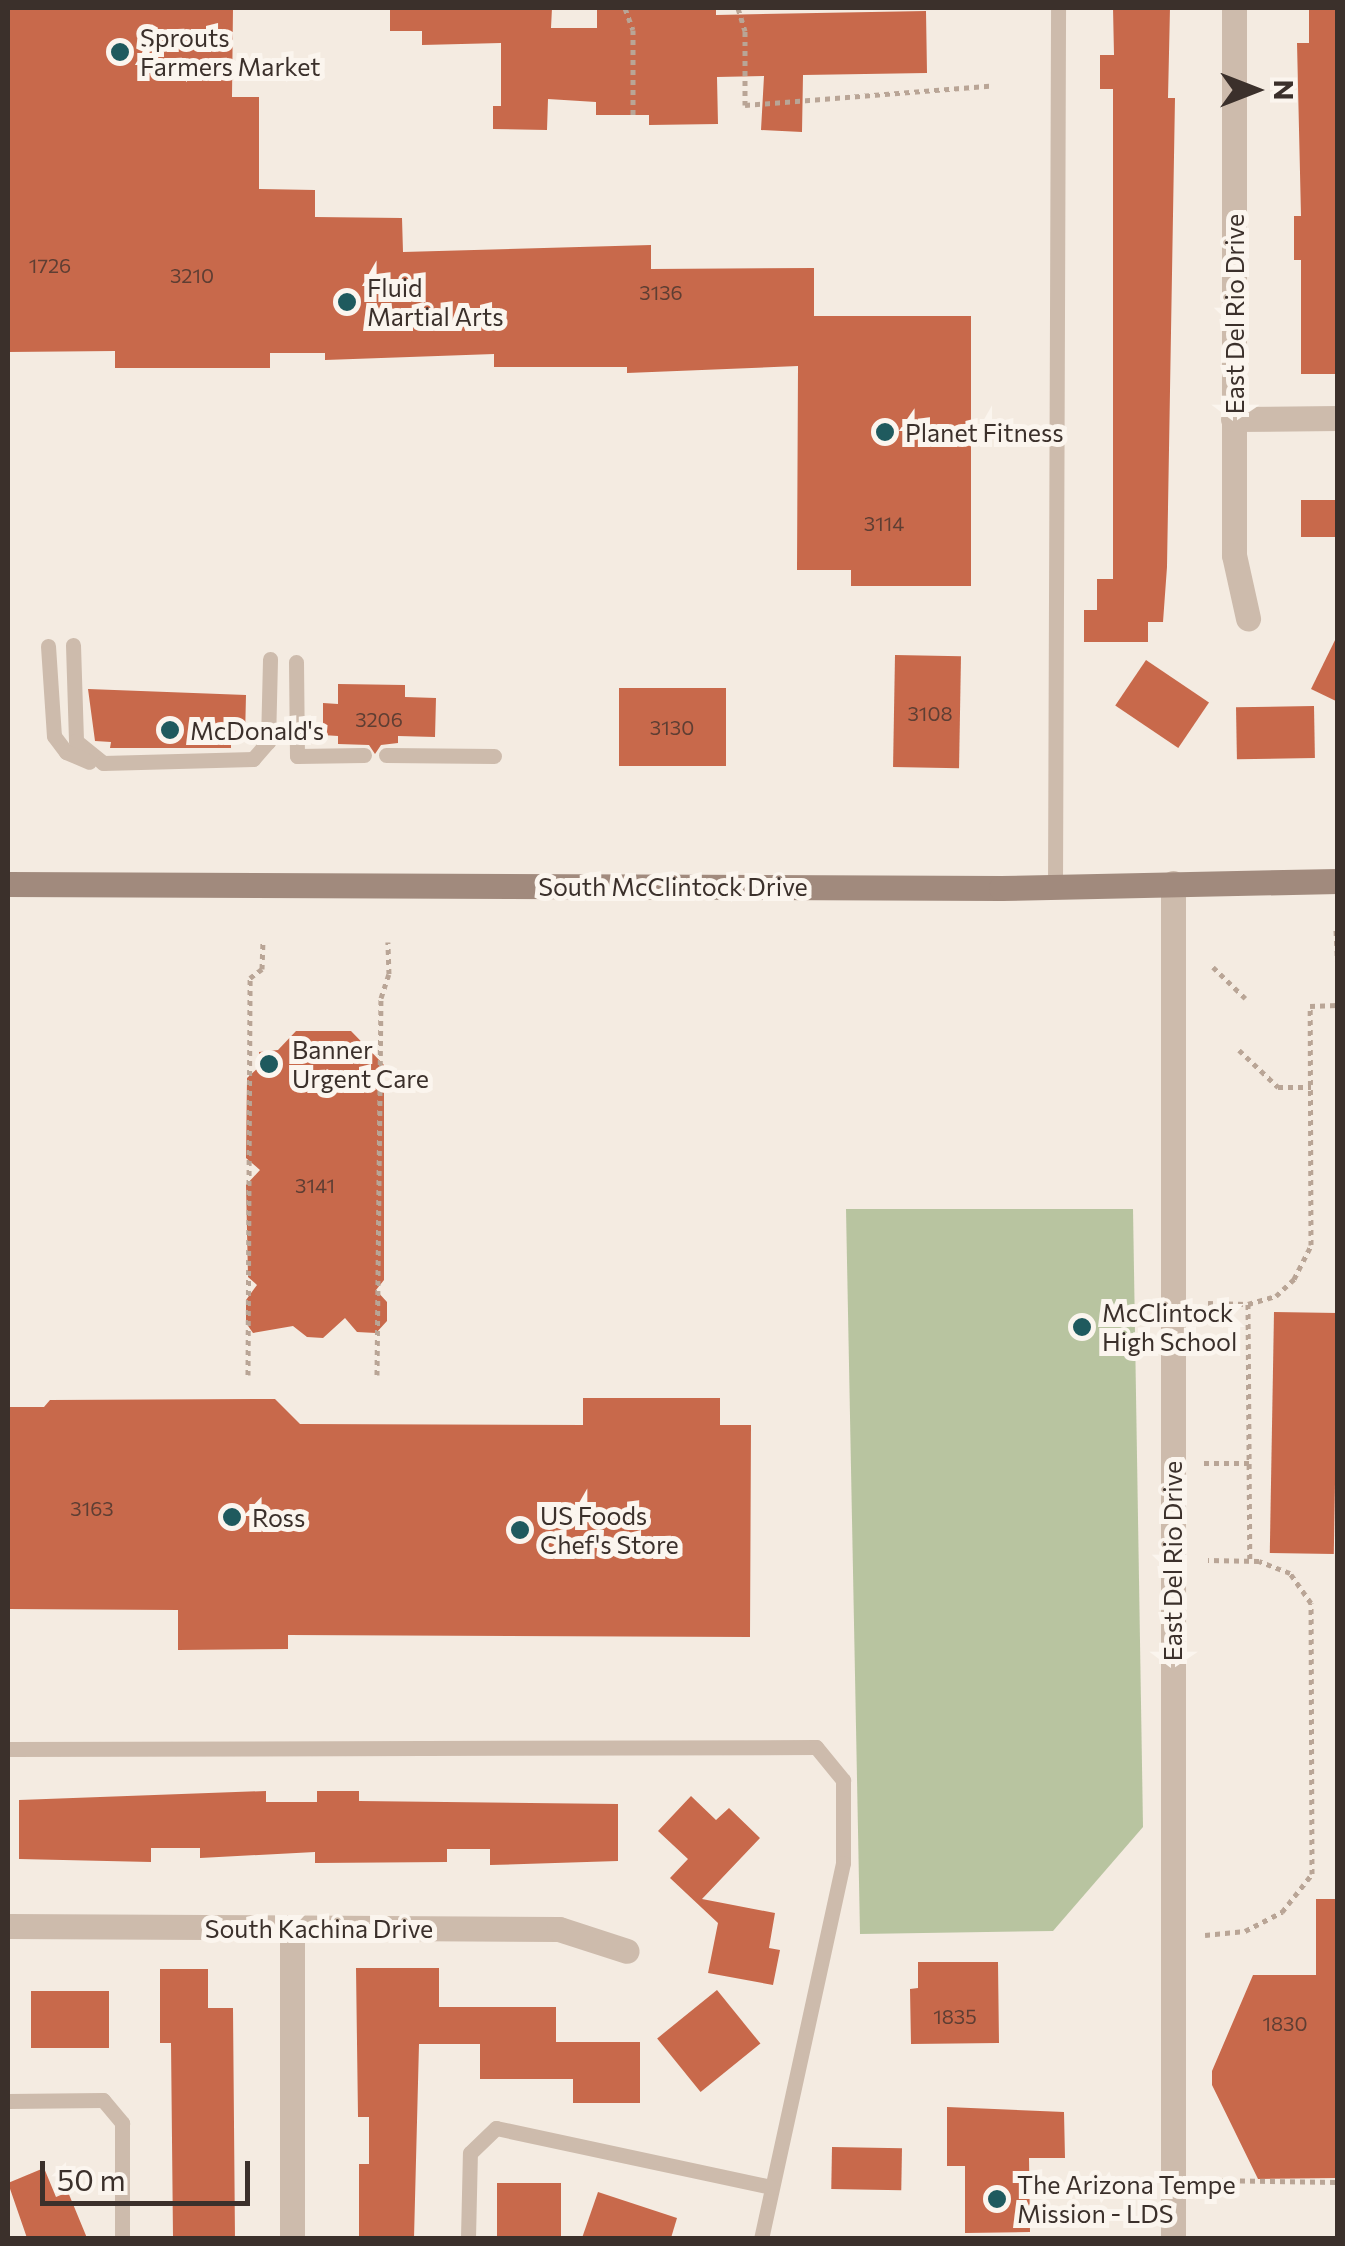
<!DOCTYPE html>
<style>
body{margin:0}
#map{position:relative;width:1345px;height:2246px;overflow:hidden;background:#f4ebe1;font-family:Commissioner,sans-serif}
div>[style]{position:absolute}
[style*='--x']{left:calc(var(--x)*1px);top:calc(var(--y)*1px);width:calc(var(--w)*1px);rotate:calc(var(--a)*1deg)}
.green>*{inset:0;background:#b8c4a0}
.building>*{inset:0;background:#c8694b;transform-origin:0 0}
.path>*{height:5px;margin-top:-2.5px;transform-origin:0;background:repeating-linear-gradient(90deg,#b9a596 0 5px,transparent 0 10px)}
.lane>*{height:15px;margin:-7.5px;padding:0 7.5px;transform-origin:7.5px;border-radius:7.5px;background:#cdbbac}
.street>*{height:25px;margin:-12.5px;padding:0 12.5px;transform-origin:12.5px;border-radius:12.5px;background:#cdbbac}
.secondary>*{height:25px;margin:-12.5px;padding:0 12.5px;transform-origin:12.5px;border-radius:12.5px;background:#a18a7d}
.dots>*{width:28px;height:28px;translate:-50% -50%;box-sizing:border-box;border:5px solid #fbf5ee;border-radius:50%}
span{translate:-50% -50%;white-space:nowrap;text-align:center;line-height:1.15;-webkit-text-stroke:10px #fbf5ee;paint-order:stroke}
.number-label{font-size:20px;color:#5e3e33}
.number-label span{-webkit-text-stroke-width:0}
.poi-label{font-size:25px;color:#3b302b}
.left{translate:0 -50%;text-align:left}
.street-label{font-size:25px;color:#3b302b}
.frame{position:absolute;inset:0;border:10px solid #3b302b;pointer-events:none}
.north{position:absolute;left:1205px;top:40px;width:100px;height:100px;-webkit-text-stroke:8px #fbf5ee;paint-order:stroke;rotate:90deg;font-size:28px;font-weight:700;line-height:40px;text-align:center;color:#3b302b}
.north::after{content:'';display:block;margin:auto;width:35px;height:45px;background:#3b302b;clip-path:polygon(50% 0,100% 100%,50% 72%,0 100%)}
.scale{position:absolute;left:40px;top:2161px;width:210px;height:45px;box-sizing:border-box;border:5px solid #3b302b;border-top:0;padding-left:12px;font-size:30px;line-height:35px;white-space:nowrap;color:#3b302b;-webkit-text-stroke:8px #fbf5ee;paint-order:stroke}
</style>
<div id="map">
<div class="green">
<div style="clip-path:polygon(846px 1209px,1133px 1209px,1143px 1827px,1053px 1931px,860px 1934px)"></div>
</div>
<div class="building">
<div style="clip-path:polygon(8px 8px,233px 8px,232px 97px,259px 97px,259px 189px,315px 190px,315px 217px,402px 218px,403px 252px,651px 245px,651px 269px,814px 268px,814px 316px,971px 316px,971px 586px,851px 586px,851px 570px,797px 570px,798px 366px,627px 373px,627px 367px,494px 367px,494px 354px,325px 360px,325px 353px,270px 353px,270px 368px,115px 368px,115px 351px,8px 352px)"></div>
<div style="clip-path:polygon(390px 8px,552px 8px,551px 28px,597px 28px,597px 8px,716px 8px,716px 15px,926px 11px,927px 73px,803px 75px,802px 132px,761px 130px,764px 76px,717px 77px,718px 124px,649px 125px,649px 115px,596px 115px,596px 102px,548px 99px,547px 130px,493px 129px,493px 106px,501px 106px,501px 43px,422px 45px,422px 31px,390px 31px)"></div>
<div style="clip-path:polygon(1113px 8px,1170px 8px,1168px 98px,1175px 98px,1167px 567px,1163px 622px,1148px 622px,1148px 642px,1084px 642px,1084px 610px,1097px 610px,1097px 579px,1113px 579px,1113px 89px,1100px 89px,1100px 55px,1114px 55px)"></div>
<div style="clip-path:polygon(1309px 8px,1338px 8px,1338px 374px,1301px 374px,1301px 260px,1294px 260px,1294px 216px,1301px 216px,1297px 43px,1309px 43px)"></div>
<div style="left:1301px;top:500px;width:37px;height:37px"></div>
<div style="clip-path:polygon(1338px 634px,1338px 702px,1311px 689px)"></div>
<div style="left:895px;top:655px;width:66px;height:112px;rotate:1deg"></div>
<div style="left:1146px;top:660px;width:76px;height:55px;rotate:34deg"></div>
<div style="clip-path:polygon(338px 684px,405px 685px,405px 697px,436px 698px,435px 737px,398px 736px,398px 743px,381px 745px,375px 754px,369px 745px,338px 744px,338px 736px,323px 735px,323px 703px,338px 704px)"></div>
<div style="left:619px;top:688px;width:107px;height:78px"></div>
<div style="clip-path:polygon(88px 689px,246px 695px,245px 738px,231px 738px,231px 748px,110px 748px,111px 742px,95px 741px)"></div>
<div style="left:1314px;top:706px;width:52px;height:78px;rotate:89deg"></div>
<div style="clip-path:polygon(296px 1031px,351px 1031px,384px 1065px,384px 1280px,376px 1290px,387px 1302px,387px 1321px,376px 1333px,357px 1332px,345px 1318px,323px 1338px,307px 1337px,293px 1326px,253px 1333px,246px 1323px,246px 1300px,257px 1285px,248px 1277px,246px 1185px,260px 1170px,246px 1158px,247px 1078px,259px 1067px,259px 1052px,278px 1050px)"></div>
<div style="left:1274px;top:1312px;width:64px;height:241px;rotate:1deg"></div>
<div style="clip-path:polygon(583px 1398px,720px 1398px,720px 1425px,751px 1425px,750px 1637px,288px 1635px,288px 1649px,178px 1650px,178px 1610px,8px 1609px,8px 1407px,44px 1407px,50px 1400px,275px 1399px,300px 1424px,583px 1425px)"></div>
<div style="clip-path:polygon(266px 1791px,266px 1802px,317px 1802px,317px 1791px,359px 1791px,359px 1801px,618px 1804px,618px 1861px,490px 1865px,490px 1849px,447px 1849px,447px 1862px,315px 1863px,315px 1852px,200px 1858px,200px 1848px,151px 1848px,151px 1862px,19px 1859px,19px 1800px)"></div>
<div style="clip-path:polygon(691px 1796px,716px 1820px,729px 1808px,760px 1838px,702px 1899px,775px 1913px,769px 1948px,780px 1950px,773px 1985px,708px 1973px,718px 1923px,670px 1878px,688px 1859px,658px 1831px)"></div>
<div style="clip-path:polygon(1316px 1899px,1338px 1899px,1338px 2178px,1258px 2179px,1212px 2085px,1212px 2071px,1253px 1975px,1316px 1975px)"></div>
<div style="clip-path:polygon(918px 1962px,998px 1962px,999px 2043px,911px 2044px,910px 1989px,918px 1988px)"></div>
<div style="clip-path:polygon(356px 1968px,439px 1968px,439px 2007px,556px 2007px,556px 2042px,640px 2042px,640px 2103px,573px 2103px,573px 2079px,480px 2079px,480px 2044px,419px 2044px,414px 2238px,359px 2238px,359px 2164px,369px 2164px,369px 2117px,358px 2117px)"></div>
<div style="clip-path:polygon(160px 1969px,208px 1969px,208px 2008px,233px 2008px,235px 2238px,173px 2238px,171px 2043px,160px 2043px)"></div>
<div style="left:717px;top:1990px;width:69px;height:77px;rotate:51deg"></div>
<div style="left:31px;top:1991px;width:78px;height:57px"></div>
<div style="clip-path:polygon(947px 2107px,1064px 2112px,1065px 2158px,1029px 2158px,1030px 2232px,965px 2233px,965px 2166px,947px 2166px)"></div>
<div style="left:832px;top:2147px;width:70px;height:42px;rotate:1deg"></div>
<div style="clip-path:polygon(44px 2168px,56px 2197px,68px 2192px,87px 2238px,27px 2238px,8px 2183px)"></div>
<div style="left:497px;top:2183px;width:64px;height:55px"></div>
<div style="clip-path:polygon(598px 2192px,677px 2218px,671px 2238px,582px 2238px)"></div>
</div>
<div class="path">
<div style="--x:625;--y:8;--w:23;--a:70"></div>
<div style="--x:633;--y:30;--w:89;--a:90"></div>
<div style="--x:738;--y:8;--w:24;--a:73"></div>
<div style="--x:745;--y:31;--w:74;--a:90"></div>
<div style="--x:745;--y:105;--w:245;--a:-4.5"></div>
<div style="--x:1336;--y:930;--w:43;--a:87.3"></div>
<div style="--x:1213;--y:967;--w:45;--a:44.1"></div>
<div style="--x:1239;--y:1050;--w:54;--a:43.5"></div>
<div style="--x:1278;--y:1087;--w:33;--a:0"></div>
<div style="--x:1208;--y:1303;--w:40;--a:1.4"></div>
<div style="--x:1248;--y:1304;--w:257;--a:89.6"></div>
<div style="--x:1248;--y:1304;--w:29;--a:-16"></div>
<div style="--x:1276;--y:1296;--w:25;--a:-43"></div>
<div style="--x:1294;--y:1279;--w:38;--a:-63"></div>
<div style="--x:1311;--y:1245;--w:239;--a:-90.2"></div>
<div style="--x:1310;--y:1006;--w:28;--a:-2"></div>
<div style="--x:248;--y:1375;--w:397;--a:-89.7"></div>
<div style="--x:250;--y:978;--w:15;--a:-37"></div>
<div style="--x:262;--y:969;--w:28;--a:-88"></div>
<div style="--x:377;--y:1375;--w:377;--a:-89.4"></div>
<div style="--x:381;--y:998;--w:25;--a:-72"></div>
<div style="--x:389;--y:974;--w:32;--a:-92"></div>
<div style="--x:1204;--y:1463;--w:45;--a:0"></div>
<div style="--x:1205;--y:1935;--w:40;--a:-5.7"></div>
<div style="--x:1245;--y:1931;--w:42;--a:-27.2"></div>
<div style="--x:1282;--y:1912;--w:48;--a:-51.7"></div>
<div style="--x:1312;--y:1874;--w:271;--a:-90.2"></div>
<div style="--x:1311;--y:1603;--w:37;--a:-125"></div>
<div style="--x:1290;--y:1573;--w:33;--a:-159"></div>
<div style="--x:1259;--y:1561;--w:51;--a:-178.9"></div>
<div style="--x:1210;--y:2180;--w:128;--a:0.9"></div>
</div>
<div class="lane">
<div style="--x:73;--y:645;--w:96;--a:88.2"></div>
<div style="--x:76;--y:741;--w:35;--a:39"></div>
<div style="--x:103;--y:763;--w:150;--a:-1.5"></div>
<div style="--x:253;--y:759;--w:23;--a:-49"></div>
<div style="--x:268;--y:742;--w:83;--a:-88.6"></div>
<div style="--x:48;--y:646;--w:90;--a:86.2"></div>
<div style="--x:54;--y:736;--w:20;--a:53"></div>
<div style="--x:66;--y:752;--w:25;--a:23"></div>
<div style="--x:296;--y:662;--w:94;--a:89.4"></div>
<div style="--x:297;--y:756;--w:67;--a:-0.9"></div>
<div style="--x:386;--y:755;--w:108;--a:0.5"></div>
<div style="--x:1055;--y:887;--w:879;--a:-89.8"></div>
<div style="--x:8;--y:1749;--w:808;--a:-0.14"></div>
<div style="--x:816;--y:1747;--w:43;--a:50.7"></div>
<div style="--x:843;--y:1780;--w:83;--a:90"></div>
<div style="--x:843;--y:1863;--w:384;--a:102.3"></div>
<div style="--x:8;--y:2101;--w:95;--a:-0.6"></div>
<div style="--x:103;--y:2100;--w:30;--a:50"></div>
<div style="--x:122;--y:2123;--w:115;--a:90"></div>
<div style="--x:468;--y:2238;--w:85;--a:-88.7"></div>
<div style="--x:470;--y:2153;--w:36;--a:-44"></div>
<div style="--x:496;--y:2128;--w:282;--a:12.1"></div>
</div>
<div class="street">
<div style="--x:1234;--y:8;--w:547;--a:90"></div>
<div style="--x:1234;--y:555;--w:65;--a:77.5"></div>
<div style="--x:1233;--y:419;--w:105;--a:-0.5"></div>
<div style="--x:8;--y:1926;--w:551;--a:0.31"></div>
<div style="--x:559;--y:1929;--w:71;--a:17.9"></div>
<div style="--x:292;--y:1929;--w:309;--a:90"></div>
<div style="--x:1173;--y:2238;--w:1355;--a:-90"></div>
</div>
<div class="secondary">
<div style="--x:8;--y:884;--w:993;--a:0.23"></div>
<div style="--x:1001;--y:888;--w:337;--a:-1.2"></div>
</div>
<div class="dots">
<div style="left:120px;top:52px;background:#1f5a5e"></div>
<div style="left:347px;top:302px;background:#1f5a5e"></div>
<div style="left:885px;top:432px;background:#1f5a5e"></div>
<div style="left:170px;top:730px;background:#1f5a5e"></div>
<div style="left:269px;top:1064px;background:#1f5a5e"></div>
<div style="left:1082px;top:1327px;background:#1f5a5e"></div>
<div style="left:232px;top:1517px;background:#1f5a5e"></div>
<div style="left:520px;top:1530px;background:#1f5a5e"></div>
<div style="left:997px;top:2199px;background:#1f5a5e"></div>
</div>
<div class="number-label">
<span style="left:50px;top:265px">1726</span>
<span style="left:192px;top:275px">3210</span>
<span style="left:661px;top:292px">3136</span>
<span style="left:884px;top:523px">3114</span>
<span style="left:930px;top:713px">3108</span>
<span style="left:379px;top:719px">3206</span>
<span style="left:672px;top:727px">3130</span>
<span style="left:315px;top:1185px">3141</span>
<span style="left:92px;top:1508px">3163</span>
<span style="left:955px;top:2016px">1835</span>
<span style="left:1285px;top:2023px">1830</span>
</div>
<div class="poi-label">
<span class="left" style="left:140px;top:52px">Sprouts<br>Farmers Market</span>
<span class="left" style="left:367px;top:302px">Fluid<br>Martial Arts</span>
<span class="left" style="left:905px;top:432px">Planet Fitness</span>
<span class="left" style="left:190px;top:730px">McDonald's</span>
<span class="left" style="left:292px;top:1064px">Banner<br>Urgent Care</span>
<span class="left" style="left:1102px;top:1327px">McClintock<br>High School</span>
<span class="left" style="left:540px;top:1530px">US Foods<br>Chef's Store</span>
<span class="left" style="left:252px;top:1517px">Ross</span>
<span class="left" style="left:1017px;top:2199px">The Arizona Tempe<br>Mission - LDS</span>
</div>
<div class="street-label">
<span style="left:1234px;top:314px;rotate:-90deg">East Del Rio Drive</span>
<span style="left:673px;top:886px">South McClintock Drive</span>
<span style="left:1172px;top:1561px;rotate:-90deg">East Del Rio Drive</span>
<span style="left:319px;top:1928px">South Kachina Drive</span>
</div>
<div class="frame"></div>
<div class="north">N</div>
<div class="scale">50 m</div>
</div>
